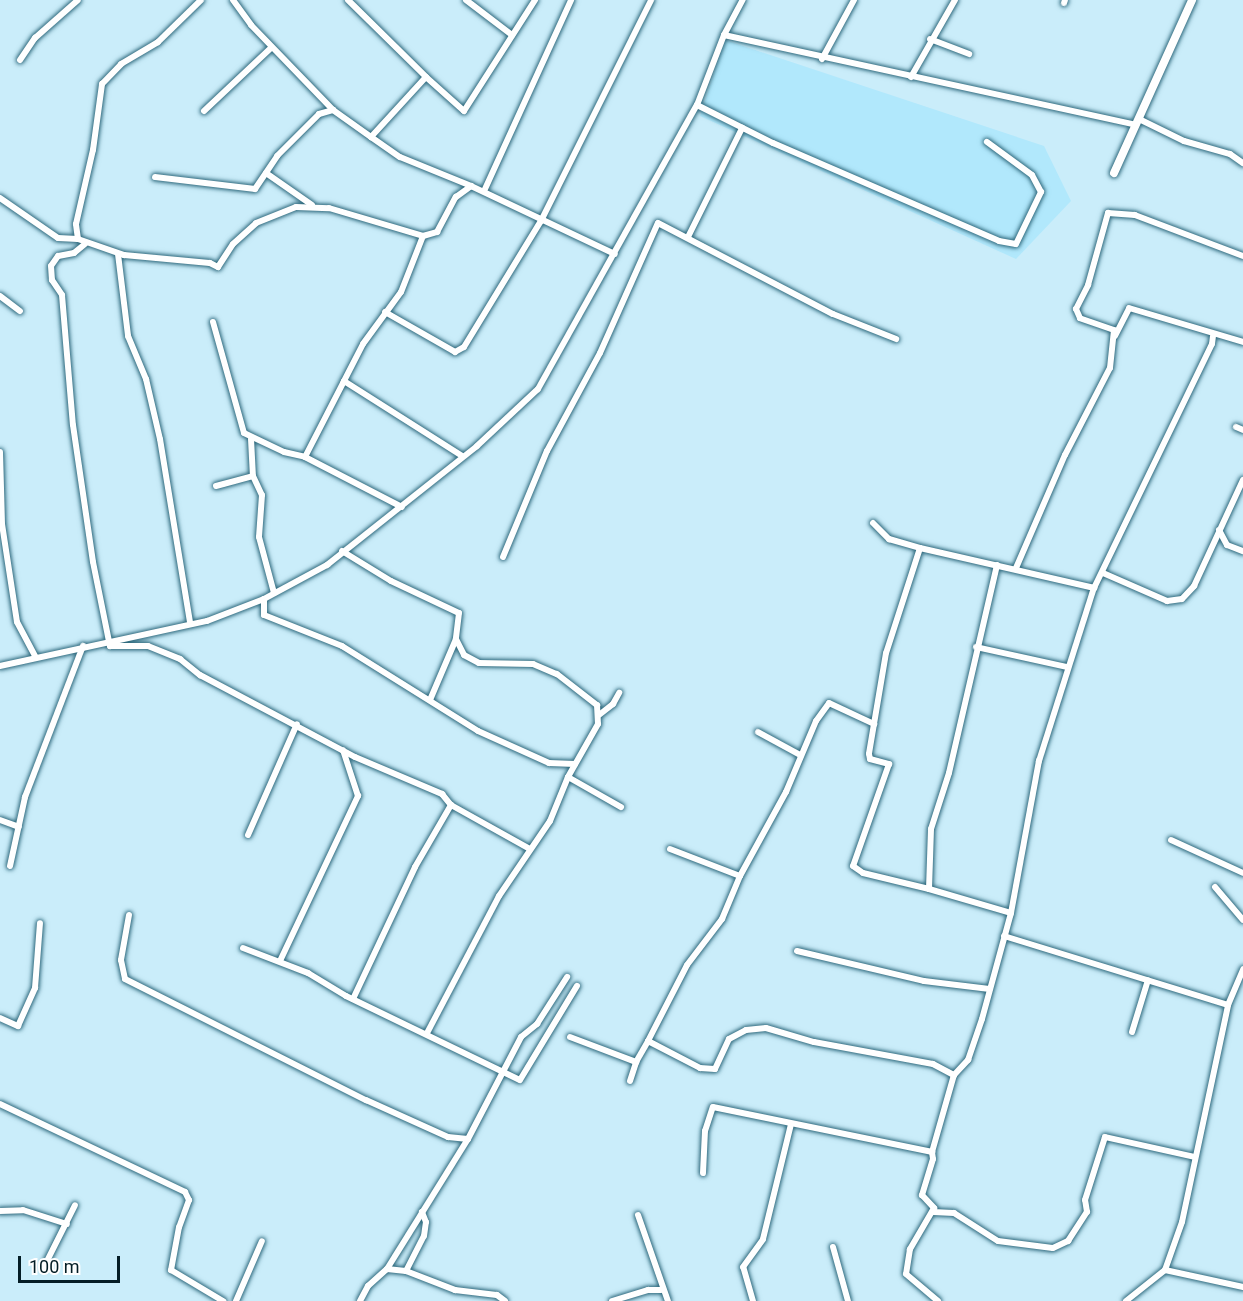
<!DOCTYPE html>
<style>
body{margin:0}
#map{position:relative;width:1243px;height:1301px;overflow:hidden;background:#caedfa;font-family:Roboto,sans-serif}
div>[style]{position:absolute}
[style*='--x']{left:calc(var(--x)*1px);top:calc(var(--y)*1px);width:calc(var(--w)*1px);rotate:calc(var(--a)*1deg)}
.built>*{inset:0;background:#b1e8fc}
.roads{filter:drop-shadow(0 0 2px #2e697d) drop-shadow(0 0 2px #2e697d)}
.minor>*{height:6px;margin:-3px;padding:0 3px;transform-origin:3px;border-radius:3px;background:#fff}
.tertiary>*{height:8px;margin:-4px;padding:0 4px;transform-origin:4px;border-radius:4px;background:#fff}
span{translate:-50% -50%;white-space:nowrap;text-align:center;line-height:1.15;-webkit-text-stroke:6px #fff;paint-order:stroke}
.scale{position:absolute;left:18px;top:1256px;width:102px;height:27px;box-sizing:border-box;border:3px solid #041d25;border-top:0;padding-left:8px;font-size:18px;line-height:21px;white-space:nowrap;color:#041d25;-webkit-text-stroke:4px #fff;paint-order:stroke}
</style>
<div id="map">
<div class="built">
<div style="clip-path:polygon(725px 40px,1044px 146px,1071px 201px,1016px 259px,700px 116px)"></div>
</div>
<div class="roads">
<div class="minor">
<div style="--x:233;--y:0;--w:31;--a:54"></div>
<div style="--x:251;--y:25;--w:118;--a:46"></div>
<div style="--x:348;--y:0;--w:110;--a:44.6"></div>
<div style="--x:466;--y:0;--w:58;--a:37.3"></div>
<div style="--x:1064;--y:3;--w:3;--a:-72"></div>
<div style="--x:724;--y:35;--w:422;--a:12.3"></div>
<div style="--x:930;--y:39;--w:42;--a:21"></div>
<div style="--x:822;--y:59;--w:67;--a:-61.5"></div>
<div style="--x:20;--y:60;--w:27;--a:-56"></div>
<div style="--x:35;--y:38;--w:57;--a:-41.5"></div>
<div style="--x:911;--y:77;--w:89;--a:-60.3"></div>
<div style="--x:697;--y:105;--w:85;--a:26.6"></div>
<div style="--x:773;--y:143;--w:246;--a:23.4"></div>
<div style="--x:999;--y:241;--w:17;--a:10"></div>
<div style="--x:1016;--y:244;--w:58;--a:-64.3"></div>
<div style="--x:1041;--y:192;--w:19;--a:-118"></div>
<div style="--x:1032;--y:175;--w:56;--a:-143.7"></div>
<div style="--x:204;--y:111;--w:93;--a:-43.3"></div>
<div style="--x:1139;--y:119;--w:50;--a:26.1"></div>
<div style="--x:1184;--y:141;--w:48;--a:15.8"></div>
<div style="--x:1230;--y:154;--w:16;--a:35"></div>
<div style="--x:371;--y:137;--w:35;--a:35"></div>
<div style="--x:400;--y:157;--w:77;--a:22.2"></div>
<div style="--x:266;--y:173;--w:56;--a:34.8"></div>
<div style="--x:155;--y:177;--w:101;--a:6.8"></div>
<div style="--x:255;--y:189;--w:40;--a:-56"></div>
<div style="--x:277;--y:156;--w:59;--a:-45"></div>
<div style="--x:319;--y:114;--w:15;--a:-16"></div>
<div style="--x:333;--y:110;--w:47;--a:35.4"></div>
<div style="--x:371;--y:137;--w:81;--a:-47.5"></div>
<div style="--x:426;--y:77;--w:51;--a:41.8"></div>
<div style="--x:464;--y:111;--w:132;--a:-57.4"></div>
<div style="--x:485;--y:189;--w:208;--a:-65.5"></div>
<div style="--x:0;--y:198;--w:70;--a:34.6"></div>
<div style="--x:58;--y:238;--w:20;--a:3"></div>
<div style="--x:78;--y:239;--w:49;--a:19.2"></div>
<div style="--x:124;--y:255;--w:86;--a:5.3"></div>
<div style="--x:210;--y:263;--w:9;--a:27"></div>
<div style="--x:218;--y:267;--w:27;--a:-57"></div>
<div style="--x:233;--y:244;--w:31;--a:-42"></div>
<div style="--x:256;--y:223;--w:43;--a:-21.8"></div>
<div style="--x:296;--y:207;--w:33;--a:2"></div>
<div style="--x:329;--y:208;--w:98;--a:16.6"></div>
<div style="--x:423;--y:236;--w:60;--a:111.4"></div>
<div style="--x:401;--y:292;--w:64;--a:126.2"></div>
<div style="--x:363;--y:344;--w:42;--a:117.2"></div>
<div style="--x:423;--y:236;--w:15;--a:-16"></div>
<div style="--x:437;--y:232;--w:40;--a:-62"></div>
<div style="--x:456;--y:197;--w:19;--a:-36"></div>
<div style="--x:471;--y:186;--w:159;--a:25.3"></div>
<div style="--x:688;--y:237;--w:122;--a:-63.6"></div>
<div style="--x:78;--y:239;--w:15;--a:-98"></div>
<div style="--x:76;--y:224;--w:76;--a:-77.1"></div>
<div style="--x:93;--y:150;--w:67;--a:-82.2"></div>
<div style="--x:102;--y:84;--w:28;--a:-46"></div>
<div style="--x:121;--y:64;--w:43;--a:-30.7"></div>
<div style="--x:158;--y:42;--w:60;--a:-44.3"></div>
<div style="--x:85;--y:244;--w:14;--a:141"></div>
<div style="--x:74;--y:253;--w:16;--a:169"></div>
<div style="--x:58;--y:256;--w:12;--a:125"></div>
<div style="--x:51;--y:266;--w:14;--a:86"></div>
<div style="--x:52;--y:280;--w:18;--a:56"></div>
<div style="--x:62;--y:295;--w:130;--a:85.2"></div>
<div style="--x:73;--y:425;--w:138;--a:81.7"></div>
<div style="--x:93;--y:562;--w:86;--a:78.6"></div>
<div style="--x:110;--y:646;--w:38;--a:0"></div>
<div style="--x:148;--y:646;--w:35;--a:22"></div>
<div style="--x:180;--y:659;--w:26;--a:39"></div>
<div style="--x:200;--y:675;--w:175;--a:27.9"></div>
<div style="--x:355;--y:757;--w:95;--a:23"></div>
<div style="--x:442;--y:794;--w:14;--a:51"></div>
<div style="--x:451;--y:805;--w:90;--a:29.1"></div>
<div style="--x:118;--y:254;--w:83;--a:83"></div>
<div style="--x:128;--y:336;--w:47;--a:67.3"></div>
<div style="--x:146;--y:379;--w:62;--a:76.9"></div>
<div style="--x:160;--y:439;--w:186;--a:80.7"></div>
<div style="--x:0;--y:296;--w:25;--a:37"></div>
<div style="--x:385;--y:312;--w:81;--a:29.7"></div>
<div style="--x:455;--y:352;--w:10;--a:-29"></div>
<div style="--x:464;--y:347;--w:148;--a:-58.6"></div>
<div style="--x:541;--y:221;--w:247;--a:-63.5"></div>
<div style="--x:213;--y:322;--w:115;--a:74.4"></div>
<div style="--x:244;--y:433;--w:44;--a:25.4"></div>
<div style="--x:284;--y:452;--w:22;--a:13"></div>
<div style="--x:305;--y:457;--w:109;--a:27.3"></div>
<div style="--x:1115;--y:336;--w:31;--a:-63"></div>
<div style="--x:1129;--y:308;--w:119;--a:16.6"></div>
<div style="--x:1236;--y:427;--w:8;--a:23"></div>
<div style="--x:251;--y:439;--w:37;--a:87"></div>
<div style="--x:253;--y:476;--w:21;--a:65"></div>
<div style="--x:262;--y:495;--w:42;--a:94.1"></div>
<div style="--x:259;--y:537;--w:58;--a:75"></div>
<div style="--x:0;--y:452;--w:72;--a:88.4"></div>
<div style="--x:2;--y:524;--w:99;--a:81.3"></div>
<div style="--x:17;--y:622;--w:40;--a:62"></div>
<div style="--x:305;--y:457;--w:85;--a:-62.8"></div>
<div style="--x:344;--y:381;--w:140;--a:32.4"></div>
<div style="--x:216;--y:486;--w:38;--a:-15"></div>
<div style="--x:873;--y:523;--w:23;--a:45"></div>
<div style="--x:889;--y:539;--w:32;--a:16"></div>
<div style="--x:920;--y:548;--w:179;--a:12.9"></div>
<div style="--x:1094;--y:588;--w:271;--a:-64.2"></div>
<div style="--x:1212;--y:344;--w:8;--a:-83"></div>
<div style="--x:1219;--y:530;--w:17;--a:62"></div>
<div style="--x:1227;--y:545;--w:17;--a:21"></div>
<div style="--x:920;--y:548;--w:110;--a:107.9"></div>
<div style="--x:886;--y:653;--w:102;--a:99.6"></div>
<div style="--x:869;--y:754;--w:5;--a:79"></div>
<div style="--x:870;--y:759;--w:20;--a:15"></div>
<div style="--x:889;--y:764;--w:108;--a:109.4"></div>
<div style="--x:853;--y:866;--w:12;--a:35"></div>
<div style="--x:863;--y:873;--w:68;--a:13.6"></div>
<div style="--x:342;--y:551;--w:57;--a:31.5"></div>
<div style="--x:391;--y:581;--w:75;--a:25.2"></div>
<div style="--x:459;--y:613;--w:26;--a:97"></div>
<div style="--x:456;--y:639;--w:18;--a:63"></div>
<div style="--x:464;--y:655;--w:17;--a:28"></div>
<div style="--x:479;--y:663;--w:54;--a:1.1"></div>
<div style="--x:533;--y:664;--w:26;--a:23"></div>
<div style="--x:557;--y:674;--w:51;--a:37.8"></div>
<div style="--x:597;--y:705;--w:19;--a:87"></div>
<div style="--x:598;--y:724;--w:61;--a:119.5"></div>
<div style="--x:568;--y:777;--w:48;--a:112.2"></div>
<div style="--x:550;--y:821;--w:91;--a:124.2"></div>
<div style="--x:499;--y:896;--w:155;--a:117.7"></div>
<div style="--x:503;--y:557;--w:115;--a:-67.5"></div>
<div style="--x:547;--y:451;--w:111;--a:-61.6"></div>
<div style="--x:600;--y:353;--w:142;--a:-66"></div>
<div style="--x:658;--y:223;--w:197;--a:27.5"></div>
<div style="--x:833;--y:314;--w:68;--a:21.6"></div>
<div style="--x:997;--y:565;--w:213;--a:103"></div>
<div style="--x:949;--y:773;--w:59;--a:107.8"></div>
<div style="--x:931;--y:829;--w:60;--a:91.9"></div>
<div style="--x:929;--y:889;--w:85;--a:16.3"></div>
<div style="--x:1016;--y:568;--w:123;--a:-66.6"></div>
<div style="--x:1065;--y:455;--w:98;--a:-62.7"></div>
<div style="--x:1110;--y:368;--w:38;--a:-84"></div>
<div style="--x:1114;--y:330;--w:36;--a:-161"></div>
<div style="--x:1080;--y:318;--w:10;--a:-114"></div>
<div style="--x:1076;--y:309;--w:27;--a:-63"></div>
<div style="--x:1088;--y:285;--w:75;--a:-74.5"></div>
<div style="--x:1108;--y:213;--w:27;--a:4"></div>
<div style="--x:1135;--y:215;--w:116;--a:20.8"></div>
<div style="--x:1103;--y:573;--w:70;--a:23.6"></div>
<div style="--x:1167;--y:601;--w:15;--a:-8"></div>
<div style="--x:1182;--y:599;--w:18;--a:-47"></div>
<div style="--x:1194;--y:586;--w:117;--a:-65.2"></div>
<div style="--x:264;--y:599;--w:16;--a:90"></div>
<div style="--x:264;--y:615;--w:84;--a:21.7"></div>
<div style="--x:342;--y:646;--w:160;--a:32"></div>
<div style="--x:478;--y:731;--w:78;--a:24.3"></div>
<div style="--x:549;--y:763;--w:26;--a:2"></div>
<div style="--x:976;--y:647;--w:93;--a:12.4"></div>
<div style="--x:0;--y:666;--w:212;--a:-12.3"></div>
<div style="--x:207;--y:621;--w:61;--a:-21.1"></div>
<div style="--x:264;--y:599;--w:72;--a:-28.4"></div>
<div style="--x:327;--y:565;--w:191;--a:-38.4"></div>
<div style="--x:477;--y:446;--w:83;--a:-43.1"></div>
<div style="--x:538;--y:389;--w:325;--a:-60.8"></div>
<div style="--x:697;--y:105;--w:75;--a:-68.9"></div>
<div style="--x:724;--y:35;--w:40;--a:-62"></div>
<div style="--x:430;--y:700;--w:66;--a:-66.9"></div>
<div style="--x:599;--y:715;--w:18;--a:-38"></div>
<div style="--x:613;--y:704;--w:13;--a:-61"></div>
<div style="--x:758;--y:732;--w:48;--a:28.7"></div>
<div style="--x:568;--y:777;--w:61;--a:29.5"></div>
<div style="--x:0;--y:820;--w:20;--a:20"></div>
<div style="--x:248;--y:835;--w:121;--a:-66.2"></div>
<div style="--x:1171;--y:840;--w:79;--a:24.6"></div>
<div style="--x:670;--y:849;--w:75;--a:21.1"></div>
<div style="--x:740;--y:876;--w:96;--a:-61.3"></div>
<div style="--x:786;--y:792;--w:77;--a:-67.1"></div>
<div style="--x:816;--y:721;--w:22;--a:-54"></div>
<div style="--x:829;--y:703;--w:50;--a:25"></div>
<div style="--x:10;--y:866;--w:71;--a:-77.7"></div>
<div style="--x:25;--y:797;--w:162;--a:-69"></div>
<div style="--x:1215;--y:887;--w:43;--a:49.7"></div>
<div style="--x:129;--y:915;--w:46;--a:100.1"></div>
<div style="--x:121;--y:960;--w:19;--a:78"></div>
<div style="--x:125;--y:979;--w:270;--a:26.7"></div>
<div style="--x:366;--y:1100;--w:90;--a:24.3"></div>
<div style="--x:448;--y:1137;--w:20;--a:6"></div>
<div style="--x:1004;--y:936;--w:234;--a:17.1"></div>
<div style="--x:243;--y:948;--w:70;--a:21"></div>
<div style="--x:308;--y:973;--w:44;--a:31.2"></div>
<div style="--x:346;--y:996;--w:193;--a:25.8"></div>
<div style="--x:520;--y:1080;--w:110;--a:-58.8"></div>
<div style="--x:797;--y:951;--w:130;--a:13.3"></div>
<div style="--x:924;--y:981;--w:66;--a:6.9"></div>
<div style="--x:280;--y:961;--w:183;--a:-64.7"></div>
<div style="--x:358;--y:796;--w:48;--a:-108.1"></div>
<div style="--x:353;--y:999;--w:146;--a:-64.8"></div>
<div style="--x:415;--y:867;--w:72;--a:-59.9"></div>
<div style="--x:0;--y:1018;--w:20;--a:24"></div>
<div style="--x:18;--y:1026;--w:42;--a:-65.9"></div>
<div style="--x:35;--y:988;--w:65;--a:-85.6"></div>
<div style="--x:1132;--y:1032;--w:54;--a:-72.9"></div>
<div style="--x:570;--y:1037;--w:71;--a:20.7"></div>
<div style="--x:636;--y:1062;--w:24;--a:-60"></div>
<div style="--x:648;--y:1041;--w:59;--a:27.4"></div>
<div style="--x:700;--y:1068;--w:15;--a:4"></div>
<div style="--x:715;--y:1069;--w:33;--a:-65"></div>
<div style="--x:729;--y:1039;--w:19;--a:-28"></div>
<div style="--x:746;--y:1030;--w:20;--a:-6"></div>
<div style="--x:766;--y:1028;--w:50;--a:16.3"></div>
<div style="--x:814;--y:1042;--w:121;--a:10.5"></div>
<div style="--x:933;--y:1064;--w:24;--a:28"></div>
<div style="--x:648;--y:1041;--w:85;--a:-62.8"></div>
<div style="--x:687;--y:965;--w:58;--a:-52.7"></div>
<div style="--x:722;--y:919;--w:47;--a:-67.3"></div>
<div style="--x:630;--y:1081;--w:20;--a:-72"></div>
<div style="--x:0;--y:1104;--w:205;--a:25.4"></div>
<div style="--x:185;--y:1192;--w:9;--a:63"></div>
<div style="--x:189;--y:1200;--w:29;--a:110"></div>
<div style="--x:179;--y:1227;--w:44;--a:100.5"></div>
<div style="--x:171;--y:1270;--w:61;--a:30.8"></div>
<div style="--x:932;--y:1152;--w:7;--a:82"></div>
<div style="--x:933;--y:1159;--w:38;--a:107"></div>
<div style="--x:922;--y:1195;--w:18;--a:47"></div>
<div style="--x:934;--y:1208;--w:48;--a:120.3"></div>
<div style="--x:910;--y:1249;--w:25;--a:99"></div>
<div style="--x:906;--y:1274;--w:42;--a:40.2"></div>
<div style="--x:703;--y:1173;--w:42;--a:-87.3"></div>
<div style="--x:705;--y:1131;--w:25;--a:-72"></div>
<div style="--x:713;--y:1107;--w:224;--a:11.6"></div>
<div style="--x:932;--y:1152;--w:80;--a:-74.1"></div>
<div style="--x:954;--y:1075;--w:21;--a:-47"></div>
<div style="--x:968;--y:1060;--w:43;--a:-71.1"></div>
<div style="--x:982;--y:1019;--w:110;--a:-74.7"></div>
<div style="--x:1011;--y:913;--w:155;--a:-79.6"></div>
<div style="--x:1039;--y:761;--w:182;--a:-72.4"></div>
<div style="--x:0;--y:1211;--w:23;--a:-2"></div>
<div style="--x:23;--y:1210;--w:46;--a:17.7"></div>
<div style="--x:933;--y:1212;--w:21;--a:3"></div>
<div style="--x:954;--y:1213;--w:52;--a:32.5"></div>
<div style="--x:998;--y:1241;--w:55;--a:7.3"></div>
<div style="--x:1053;--y:1248;--w:17;--a:-25"></div>
<div style="--x:1068;--y:1241;--w:35;--a:-57"></div>
<div style="--x:1087;--y:1212;--w:12;--a:-99"></div>
<div style="--x:1085;--y:1200;--w:66;--a:-72.4"></div>
<div style="--x:1105;--y:1137;--w:92;--a:12.5"></div>
<div style="--x:638;--y:1215;--w:91;--a:70.8"></div>
<div style="--x:833;--y:1247;--w:56;--a:74.5"></div>
<div style="--x:44;--y:1267;--w:69;--a:-63.4"></div>
<div style="--x:387;--y:1269;--w:153;--a:-58.1"></div>
<div style="--x:468;--y:1139;--w:115;--a:-62.5"></div>
<div style="--x:521;--y:1037;--w:21;--a:-39"></div>
<div style="--x:537;--y:1024;--w:56;--a:-57.4"></div>
<div style="--x:1165;--y:1270;--w:80;--a:12.3"></div>
<div style="--x:406;--y:1271;--w:53;--a:21.2"></div>
<div style="--x:455;--y:1290;--w:42;--a:6.8"></div>
<div style="--x:497;--y:1295;--w:10;--a:37"></div>
<div style="--x:236;--y:1301;--w:65;--a:-66.6"></div>
<div style="--x:360;--y:1301;--w:17;--a:-62"></div>
<div style="--x:368;--y:1286;--w:25;--a:-42"></div>
<div style="--x:387;--y:1269;--w:19;--a:6"></div>
<div style="--x:406;--y:1271;--w:39;--a:-63"></div>
<div style="--x:424;--y:1236;--w:14;--a:-82"></div>
<div style="--x:426;--y:1222;--w:11;--a:-112"></div>
<div style="--x:612;--y:1301;--w:38;--a:-17"></div>
<div style="--x:648;--y:1290;--w:13;--a:0"></div>
<div style="--x:753;--y:1301;--w:35;--a:-106"></div>
<div style="--x:743;--y:1267;--w:34;--a:-54"></div>
<div style="--x:763;--y:1239;--w:118;--a:-76.3"></div>
<div style="--x:1126;--y:1301;--w:50;--a:-38.5"></div>
<div style="--x:1165;--y:1270;--w:51;--a:-70.5"></div>
<div style="--x:1182;--y:1222;--w:222;--a:-78"></div>
<div style="--x:1228;--y:1005;--w:39;--a:-67"></div>
</div>
<div class="tertiary">
<div style="--x:1114;--y:173;--w:190;--a:-65.7"></div>
</div>
</div>
<div class="scale">100 m</div>
</div>
